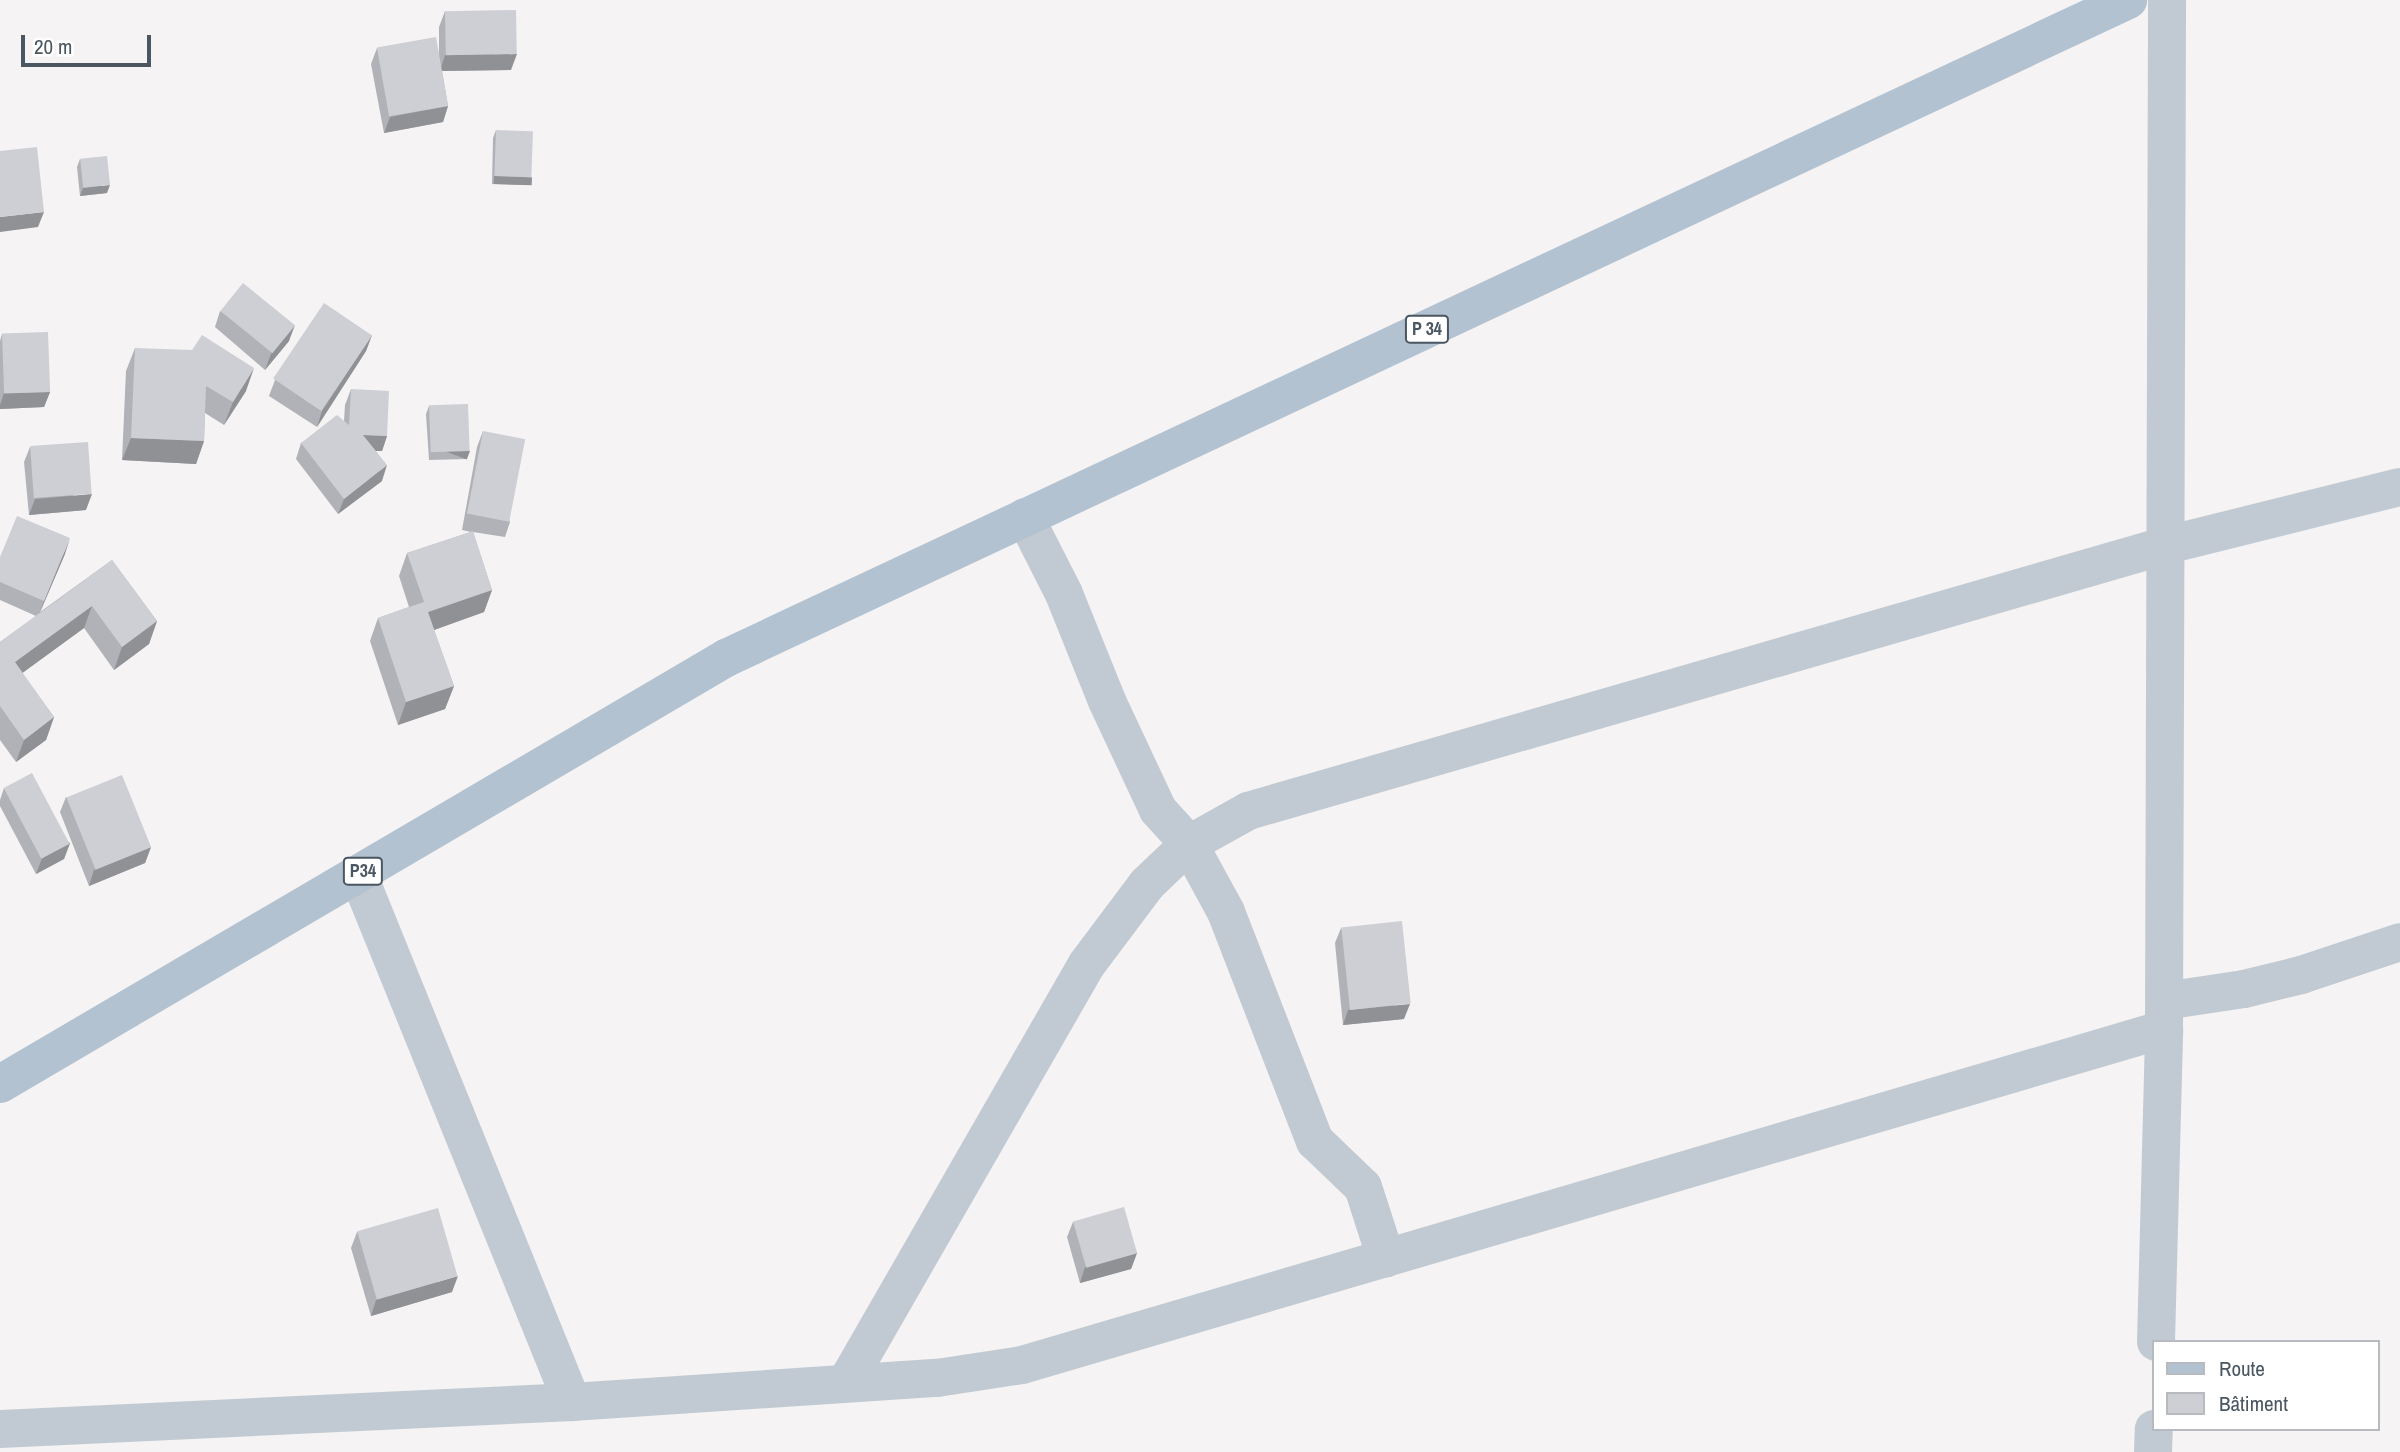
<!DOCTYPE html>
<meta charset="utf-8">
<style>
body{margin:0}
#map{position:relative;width:2400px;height:1452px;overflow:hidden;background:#f5f3f3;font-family:"Archivo Narrow",sans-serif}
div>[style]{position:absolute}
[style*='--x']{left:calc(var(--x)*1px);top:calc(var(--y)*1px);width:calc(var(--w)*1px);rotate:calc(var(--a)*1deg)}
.minor>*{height:38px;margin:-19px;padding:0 19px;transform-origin:19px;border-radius:19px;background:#c1cad2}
.major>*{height:38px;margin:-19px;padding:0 19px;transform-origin:19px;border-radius:19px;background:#b3c2d1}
.wall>*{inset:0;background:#b0b2b7}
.shaded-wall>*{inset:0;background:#909195;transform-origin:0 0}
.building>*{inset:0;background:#cdcfd5;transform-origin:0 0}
span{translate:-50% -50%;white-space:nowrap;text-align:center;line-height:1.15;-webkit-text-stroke:5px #fff;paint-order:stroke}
.shield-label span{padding:2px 5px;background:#fff;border:2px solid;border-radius:5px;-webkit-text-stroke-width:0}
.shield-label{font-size:18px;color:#4a5661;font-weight:700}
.legend{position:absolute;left:2152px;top:1340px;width:228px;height:91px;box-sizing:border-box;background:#fff;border:2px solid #b7bbc0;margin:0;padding:9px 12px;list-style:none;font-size:21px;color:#4a5661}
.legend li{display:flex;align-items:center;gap:14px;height:35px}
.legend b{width:35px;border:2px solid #b7bbc0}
.scale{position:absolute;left:21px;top:35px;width:130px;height:32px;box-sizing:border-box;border:4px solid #4a5661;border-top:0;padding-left:9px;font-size:21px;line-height:24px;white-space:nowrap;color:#4a5661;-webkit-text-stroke:5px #fff;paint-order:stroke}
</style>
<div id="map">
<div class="minor">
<div style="--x:1025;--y:517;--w:86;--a:63.1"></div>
<div style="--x:1064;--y:594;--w:115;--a:68.1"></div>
<div style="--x:1107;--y:701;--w:120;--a:64.9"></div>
<div style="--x:1158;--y:810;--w:46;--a:47.6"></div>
<div style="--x:1189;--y:844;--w:77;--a:61.4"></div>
<div style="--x:1226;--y:912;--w:246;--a:68.8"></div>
<div style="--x:1315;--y:1141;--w:66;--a:43.8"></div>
<div style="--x:1363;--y:1187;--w:75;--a:72.1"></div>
<div style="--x:358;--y:874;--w:570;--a:67.94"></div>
<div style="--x:2164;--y:1001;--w:81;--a:-8.5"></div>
<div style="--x:2244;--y:989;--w:59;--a:-13.8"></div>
<div style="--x:2301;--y:975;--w:104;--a:-18.4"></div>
<div style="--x:2156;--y:1342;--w:313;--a:-88.5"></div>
<div style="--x:2164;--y:1029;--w:1029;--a:-89.83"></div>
<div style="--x:846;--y:1383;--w:483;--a:-60.1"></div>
<div style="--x:1087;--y:964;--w:100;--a:-53.1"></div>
<div style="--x:1147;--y:884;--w:58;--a:-43.6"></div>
<div style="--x:1189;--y:844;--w:68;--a:-29.2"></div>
<div style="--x:1248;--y:811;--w:957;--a:-16.14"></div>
<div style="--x:2167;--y:545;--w:240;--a:-14"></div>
<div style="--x:0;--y:1429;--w:573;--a:-2.7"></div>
<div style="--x:572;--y:1402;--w:366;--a:-3.8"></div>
<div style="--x:937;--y:1378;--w:86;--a:-8.7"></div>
<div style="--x:1022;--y:1365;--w:1190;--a:-16.39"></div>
<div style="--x:2153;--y:1452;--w:23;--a:-88"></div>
</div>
<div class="major">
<div style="--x:0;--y:1084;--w:842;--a:-30.4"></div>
<div style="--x:726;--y:658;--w:1549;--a:-25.14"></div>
</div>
<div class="wall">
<div style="clip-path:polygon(445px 11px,511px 70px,442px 71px,448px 106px,443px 122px,384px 133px,371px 64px,377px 48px,439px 55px,439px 27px)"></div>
<div style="clip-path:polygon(496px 130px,529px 185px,492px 184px,493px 138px)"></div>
<div style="clip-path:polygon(80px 159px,107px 193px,80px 196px,77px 167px)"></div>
<div style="clip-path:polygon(220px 311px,289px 341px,265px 370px,215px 327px)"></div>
<div style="clip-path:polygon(2px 334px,50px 392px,44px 407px,0 409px,0 341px)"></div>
<div style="clip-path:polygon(372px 335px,366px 351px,317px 427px,269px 396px,275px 380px)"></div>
<div style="clip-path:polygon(135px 348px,246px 391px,224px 425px,205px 413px,204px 441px,196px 464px,122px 460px,126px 371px)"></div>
<div style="clip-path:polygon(351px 389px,387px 436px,382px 451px,376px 451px,382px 481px,338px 514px,296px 459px,301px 443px,344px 421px,345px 405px)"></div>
<div style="clip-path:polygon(429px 406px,467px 459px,429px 460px,426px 414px)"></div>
<div style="clip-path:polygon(483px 431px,510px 522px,505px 537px,473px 532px,492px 590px,484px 612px,434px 630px,454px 686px,445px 709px,398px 725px,370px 641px,378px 618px,409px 607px,399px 576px,407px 553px,471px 532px,462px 530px,477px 447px)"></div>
<div style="clip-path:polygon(30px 447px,86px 510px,29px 515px,24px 462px)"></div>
<div style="clip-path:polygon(65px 554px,40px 612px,112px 560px,157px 621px,149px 644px,114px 670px,84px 628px,22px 673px,54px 717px,46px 740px,16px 762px,0 740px,0 642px,36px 616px,0 600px,0 557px)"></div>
<div style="clip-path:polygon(4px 788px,70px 843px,64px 859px,36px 874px,0 806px,0 800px)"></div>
<div style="clip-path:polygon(66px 797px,151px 847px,145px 863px,89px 886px,60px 812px)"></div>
<div style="clip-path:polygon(1341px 928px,1404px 1019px,1343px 1025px,1335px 943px)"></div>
<div style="clip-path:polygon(1073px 1222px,1137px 1253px,1131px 1269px,1080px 1283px,1067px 1237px)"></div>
<div style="clip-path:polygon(357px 1232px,452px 1292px,371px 1316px,351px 1248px)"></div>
</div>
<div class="shaded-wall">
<div style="clip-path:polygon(517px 54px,511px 70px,440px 71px,445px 55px)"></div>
<div style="clip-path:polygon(448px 106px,443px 122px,384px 133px,390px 117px)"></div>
<div style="left:494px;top:176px;width:38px;height:8px;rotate:2deg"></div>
<div style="clip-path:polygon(110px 185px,107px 193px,80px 196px,83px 188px)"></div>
<div style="clip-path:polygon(44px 212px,38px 227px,0 232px,0 217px)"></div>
<div style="clip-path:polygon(295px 325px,289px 341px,265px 370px,271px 354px)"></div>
<div style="clip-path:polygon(372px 335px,366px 351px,317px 427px,322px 411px)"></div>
<div style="clip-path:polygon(254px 368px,246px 391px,224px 425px,233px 402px)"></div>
<div style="clip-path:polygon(50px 392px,44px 407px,0 409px,0 405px,4px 393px)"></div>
<div style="clip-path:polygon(363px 435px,387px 436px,382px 451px,358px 451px)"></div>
<div style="clip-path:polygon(131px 438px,204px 441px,196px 464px,122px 460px)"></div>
<div style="left:470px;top:451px;width:9px;height:39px;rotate:111deg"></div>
<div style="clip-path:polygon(387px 465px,382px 481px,338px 514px,344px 499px)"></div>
<div style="clip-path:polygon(92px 494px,86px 510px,29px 515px,35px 499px)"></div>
<div style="clip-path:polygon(70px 538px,65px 554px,38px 617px,44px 601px)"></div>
<div style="clip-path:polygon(492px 590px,484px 612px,420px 635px,428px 612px)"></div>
<div style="clip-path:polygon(92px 606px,84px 628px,6px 685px,15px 662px)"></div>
<div style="clip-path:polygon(157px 621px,149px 644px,114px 670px,122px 647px)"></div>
<div style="clip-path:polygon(454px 686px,445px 709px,398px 725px,406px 702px)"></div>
<div style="clip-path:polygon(54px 717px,46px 740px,16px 762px,24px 740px)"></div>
<div style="clip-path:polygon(70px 843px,64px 859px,36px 874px,42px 858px)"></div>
<div style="clip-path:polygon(151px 847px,145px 863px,89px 886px,94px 870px)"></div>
<div style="clip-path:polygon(1410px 1004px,1404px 1019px,1343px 1025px,1348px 1010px)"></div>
<div style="clip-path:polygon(1137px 1253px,1131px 1269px,1080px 1283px,1085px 1267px)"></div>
<div style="clip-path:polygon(458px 1276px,452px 1292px,371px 1316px,376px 1300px)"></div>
</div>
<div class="building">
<div style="left:516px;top:10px;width:44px;height:71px;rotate:89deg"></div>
<div style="left:436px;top:37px;width:70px;height:60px;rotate:80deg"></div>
<div style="left:496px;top:130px;width:37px;height:46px;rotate:2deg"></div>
<div style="clip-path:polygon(37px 147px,44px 212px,0 217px,0 151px)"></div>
<div style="left:107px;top:156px;width:29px;height:27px;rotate:84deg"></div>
<div style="left:243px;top:283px;width:67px;height:36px;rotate:39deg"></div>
<div style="left:324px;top:303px;width:58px;height:91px;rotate:34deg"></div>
<div style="left:48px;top:332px;width:60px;height:46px;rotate:88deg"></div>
<div style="clip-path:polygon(202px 335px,254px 368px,233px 402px,206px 386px,204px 441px,131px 438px,135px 348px,192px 350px)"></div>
<div style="clip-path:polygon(351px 389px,389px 391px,387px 436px,363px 435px,387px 465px,344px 499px,301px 443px,337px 415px,349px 425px)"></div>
<div style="left:468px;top:404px;width:47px;height:39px;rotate:88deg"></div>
<div style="left:483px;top:431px;width:43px;height:84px;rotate:11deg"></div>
<div style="left:88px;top:442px;width:52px;height:58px;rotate:86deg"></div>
<div style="clip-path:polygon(17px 516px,70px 538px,44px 601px,0 582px,0 557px)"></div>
<div style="clip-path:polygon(473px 531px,492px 590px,428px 612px,454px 686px,406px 702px,378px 618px,424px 602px,407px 553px)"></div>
<div style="clip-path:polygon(112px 560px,157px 621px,122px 647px,92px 606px,15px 662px,54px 717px,24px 740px,0 706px,0 642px)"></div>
<div style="left:32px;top:773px;width:80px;height:32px;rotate:62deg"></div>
<div style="left:122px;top:775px;width:78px;height:60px;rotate:68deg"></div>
<div style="left:1402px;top:921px;width:83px;height:61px;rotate:84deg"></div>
<div style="left:1124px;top:1207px;width:48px;height:53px;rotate:74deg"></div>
<div style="left:438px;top:1208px;width:71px;height:84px;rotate:74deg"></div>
</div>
<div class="shield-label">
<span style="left:1427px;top:329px">P 34</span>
<span style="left:363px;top:871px">P34</span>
</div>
<ul class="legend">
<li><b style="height:9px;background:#b3c2d1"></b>Route</li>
<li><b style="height:19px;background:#cdcfd5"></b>Bâtiment</li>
</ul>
<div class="scale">20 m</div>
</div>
